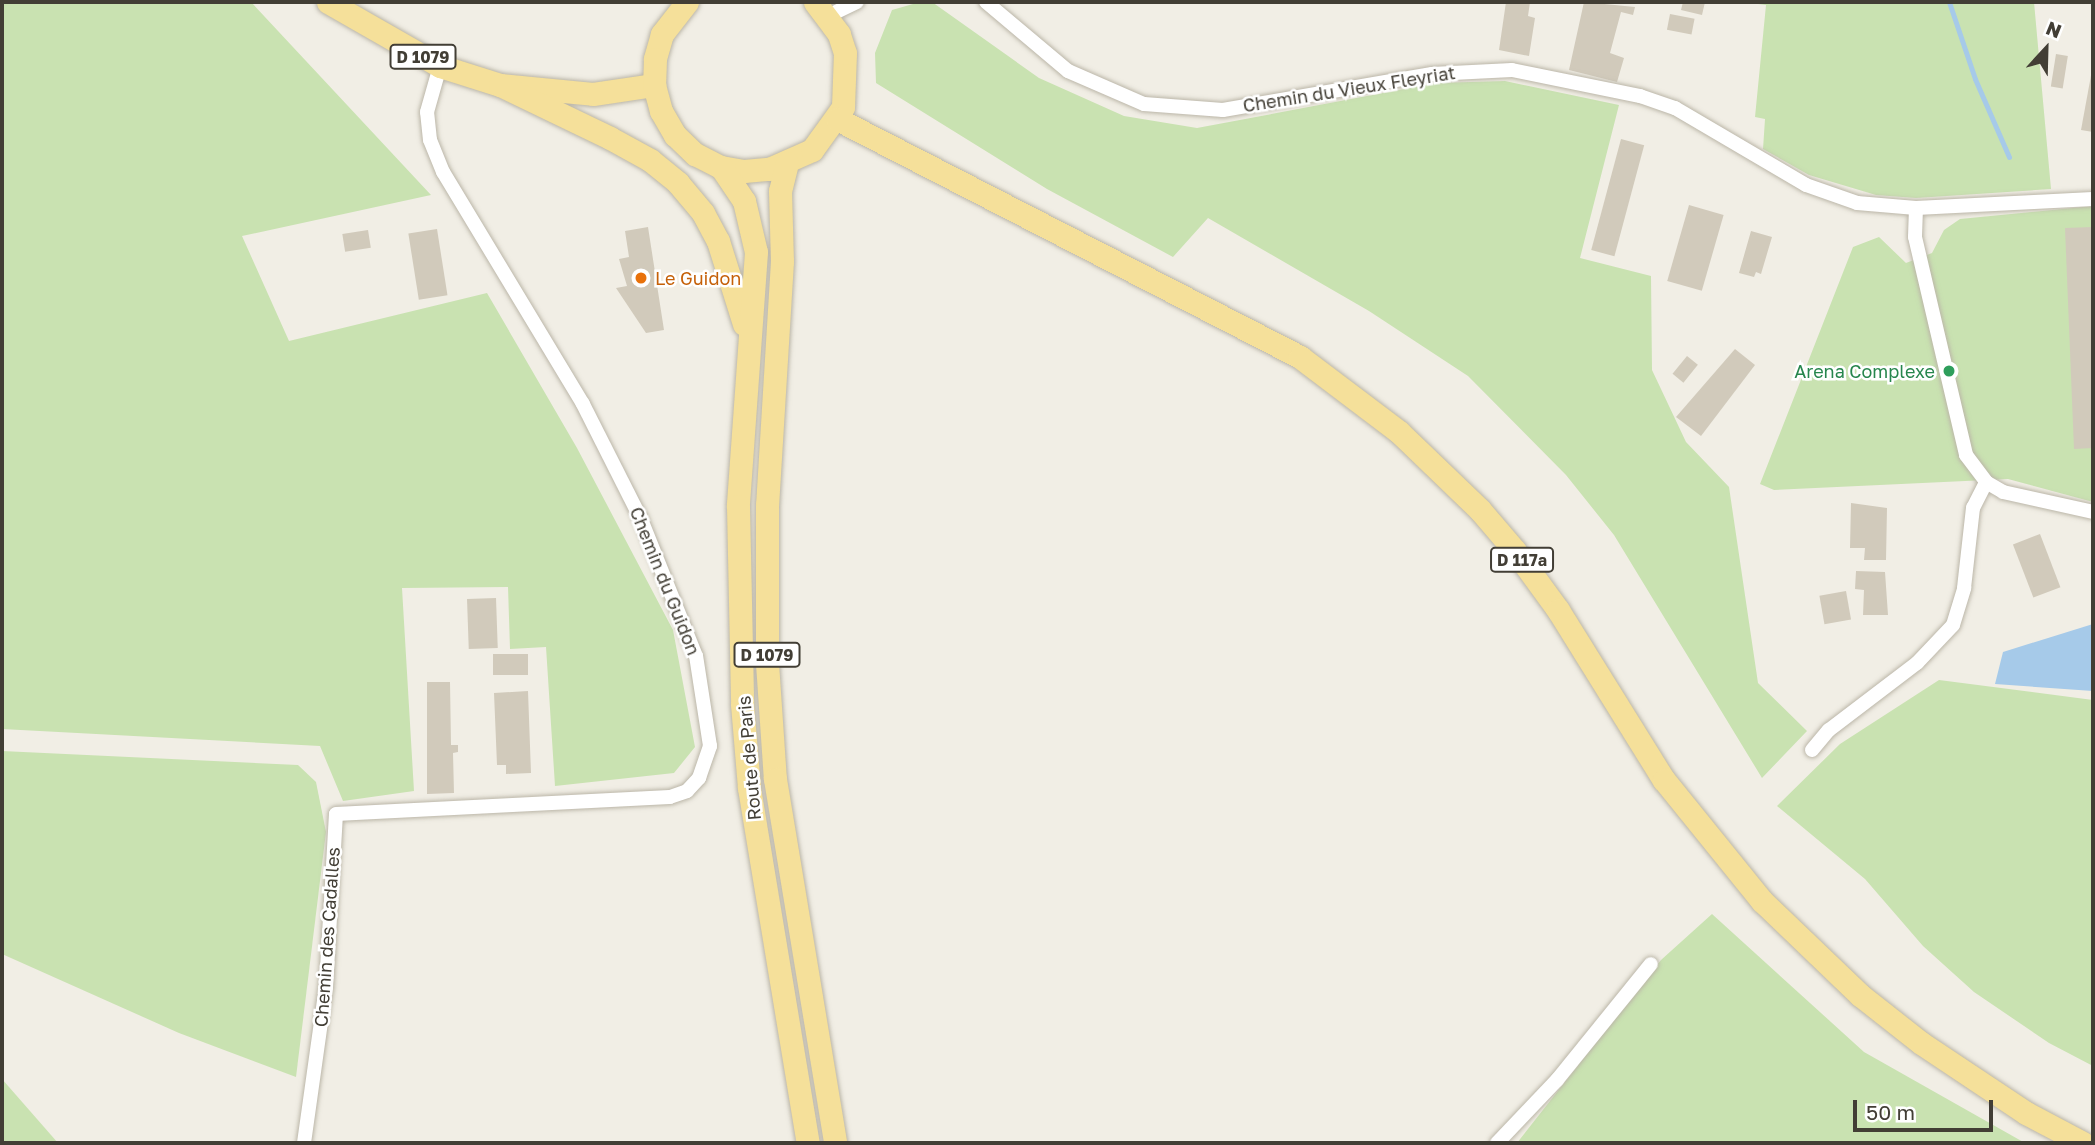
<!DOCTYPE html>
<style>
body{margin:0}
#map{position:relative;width:2095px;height:1145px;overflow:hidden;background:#f1eee5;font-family:"Golos Text",sans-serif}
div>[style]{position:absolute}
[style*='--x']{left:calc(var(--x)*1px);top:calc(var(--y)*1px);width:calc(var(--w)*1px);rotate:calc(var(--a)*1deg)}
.green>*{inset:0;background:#c9e2b1}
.water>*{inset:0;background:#a6cae9}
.stream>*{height:5px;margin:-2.5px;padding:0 2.5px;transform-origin:2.5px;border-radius:2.5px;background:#a6cae9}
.building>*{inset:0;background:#d1cabb;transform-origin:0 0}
.roads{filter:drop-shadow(0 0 2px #bbb6a8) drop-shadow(0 0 2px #bbb6a8)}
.minor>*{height:14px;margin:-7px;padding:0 7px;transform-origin:7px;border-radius:7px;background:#fff}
.primary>*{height:23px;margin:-11.5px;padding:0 11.5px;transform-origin:11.5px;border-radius:11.5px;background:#f5e09a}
.dots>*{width:19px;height:19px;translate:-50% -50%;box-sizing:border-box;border:4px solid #fff;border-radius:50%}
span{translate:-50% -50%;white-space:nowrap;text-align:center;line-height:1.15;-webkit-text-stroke:5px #fff;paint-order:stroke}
.shield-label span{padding:2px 5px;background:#fff;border:2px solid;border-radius:5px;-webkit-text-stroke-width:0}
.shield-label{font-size:16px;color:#423e35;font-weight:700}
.street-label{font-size:18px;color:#423e35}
.food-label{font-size:18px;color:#c56008}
.left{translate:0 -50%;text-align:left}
.leisure-label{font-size:18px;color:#27864d}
.right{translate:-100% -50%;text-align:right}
.frame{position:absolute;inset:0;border:4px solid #423e35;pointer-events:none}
.north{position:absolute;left:2011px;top:14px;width:70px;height:70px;-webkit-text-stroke:5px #fff;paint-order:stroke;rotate:22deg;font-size:19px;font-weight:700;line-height:28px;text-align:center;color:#423e35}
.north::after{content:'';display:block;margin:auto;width:24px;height:32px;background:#423e35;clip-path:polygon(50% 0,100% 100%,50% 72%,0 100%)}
.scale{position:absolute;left:1853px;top:1100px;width:140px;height:32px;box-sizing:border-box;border:4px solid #423e35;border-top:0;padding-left:9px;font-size:21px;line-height:24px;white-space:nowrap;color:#423e35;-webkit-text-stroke:5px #fff;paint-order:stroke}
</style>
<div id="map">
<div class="green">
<div style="clip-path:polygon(2px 2px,251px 2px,431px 195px,242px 236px,289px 341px,487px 293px,577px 448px,673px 630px,695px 747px,674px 773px,555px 786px,546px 647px,510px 649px,508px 587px,402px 588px,414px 791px,343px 801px,320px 746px,2px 729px)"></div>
<div style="clip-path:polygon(920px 2px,932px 2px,1039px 78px,1124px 116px,1197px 128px,1436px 83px,1505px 81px,1619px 105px,1580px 258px,1651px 276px,1652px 370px,1686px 442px,1729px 487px,1758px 683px,1807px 731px,1762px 778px,1614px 535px,1566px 475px,1468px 376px,1369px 311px,1208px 218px,1173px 257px,1047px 189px,876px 83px,875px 53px,892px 10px)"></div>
<div style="clip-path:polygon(1742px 2px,2034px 2px,2051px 189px,1916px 198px,1876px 195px,1809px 175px,1763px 149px,1765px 119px,1755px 117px,1766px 5px)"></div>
<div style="clip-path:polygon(2093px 206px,2093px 502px,2008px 479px,1774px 490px,1760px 484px,1853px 247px,1879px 237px,1906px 263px,1932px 253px,1944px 230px,1960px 219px)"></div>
<div style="clip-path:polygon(1939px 680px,2093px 700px,2093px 1066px,2049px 1043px,1974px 992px,1923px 946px,1865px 879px,1777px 806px,1840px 744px)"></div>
<div style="clip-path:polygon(2px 751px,298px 765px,316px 782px,326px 832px,296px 1077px,179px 1033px,2px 954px)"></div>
<div style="clip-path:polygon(1712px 914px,1864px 1052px,2025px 1143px,1517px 1143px,1661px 960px)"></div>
<div style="clip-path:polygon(2px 1079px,58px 1143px,2px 1143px)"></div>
</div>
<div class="water">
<div style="clip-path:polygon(2093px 624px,2093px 691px,1995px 684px,2003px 652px)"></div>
</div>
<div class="stream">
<div style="--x:1949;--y:2;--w:81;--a:71.3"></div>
<div style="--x:1975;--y:79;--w:85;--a:66.4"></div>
</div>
<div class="building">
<div style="clip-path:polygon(1506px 2px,1530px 2px,1528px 16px,1535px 18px,1529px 56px,1499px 50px)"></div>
<div style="clip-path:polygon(1584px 2px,1635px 7px,1633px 15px,1621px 12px,1610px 53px,1624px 58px,1617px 82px,1569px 70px)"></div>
<div style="clip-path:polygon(1683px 2px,1705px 2px,1702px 15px,1681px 10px)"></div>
<div style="left:1670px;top:14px;width:25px;height:16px;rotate:11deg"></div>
<div style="left:2056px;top:54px;width:12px;height:33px;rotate:9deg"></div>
<div style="clip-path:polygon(2092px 70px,2093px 70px,2093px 132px,2081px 130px)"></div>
<div style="left:1621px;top:139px;width:24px;height:115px;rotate:15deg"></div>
<div style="left:1689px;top:205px;width:36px;height:79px;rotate:16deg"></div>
<div style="clip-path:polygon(648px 227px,664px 330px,646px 333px,616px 288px,627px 286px,619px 259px,629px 257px,625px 231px)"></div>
<div style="clip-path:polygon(2093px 227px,2093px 448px,2074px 449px,2065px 228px)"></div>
<div style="left:437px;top:229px;width:67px;height:29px;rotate:81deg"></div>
<div style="left:368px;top:230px;width:18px;height:26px;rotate:81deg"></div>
<div style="clip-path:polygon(1751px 231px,1772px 237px,1761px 274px,1756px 272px,1754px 277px,1739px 273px)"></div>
<div style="clip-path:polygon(1735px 349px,1755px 365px,1701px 436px,1676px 417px)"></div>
<div style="left:1687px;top:356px;width:14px;height:23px;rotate:39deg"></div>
<div style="clip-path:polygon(1851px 503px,1887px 508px,1886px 560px,1864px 560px,1865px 548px,1850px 548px)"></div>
<div style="left:2040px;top:534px;width:57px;height:29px;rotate:69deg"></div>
<div style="clip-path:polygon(1856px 571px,1885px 572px,1888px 615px,1863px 615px,1864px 590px,1855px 589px)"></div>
<div style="left:1846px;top:591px;width:29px;height:27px;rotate:80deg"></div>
<div style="left:496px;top:598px;width:50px;height:29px;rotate:88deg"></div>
<div style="left:528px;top:654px;width:21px;height:35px;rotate:90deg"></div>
<div style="clip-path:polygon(427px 682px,450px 682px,451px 745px,458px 745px,458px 752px,453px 753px,454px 793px,427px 794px)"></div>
<div style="clip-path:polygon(528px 691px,531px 773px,506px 774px,506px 765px,497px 765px,494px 693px)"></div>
</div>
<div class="roads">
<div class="minor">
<div style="--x:986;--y:2;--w:107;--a:40.1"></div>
<div style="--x:1068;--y:71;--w:83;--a:23.5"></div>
<div style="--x:1144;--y:104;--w:79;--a:4.3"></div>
<div style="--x:1223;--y:110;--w:212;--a:-9.8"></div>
<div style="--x:1432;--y:74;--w:80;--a:-2.9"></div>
<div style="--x:1512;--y:70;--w:131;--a:11.5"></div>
<div style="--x:1640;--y:96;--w:37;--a:19"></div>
<div style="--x:1675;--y:108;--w:152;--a:30.4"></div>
<div style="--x:1806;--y:185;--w:54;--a:19.4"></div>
<div style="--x:1857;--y:203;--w:59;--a:4.8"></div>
<div style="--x:1916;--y:208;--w:177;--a:-2.9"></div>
<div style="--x:828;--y:16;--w:32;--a:-26"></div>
<div style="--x:1916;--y:208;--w:29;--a:92"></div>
<div style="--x:1915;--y:237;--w:224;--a:76.8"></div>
<div style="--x:1966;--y:455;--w:34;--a:53"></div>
<div style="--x:1986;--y:482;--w:20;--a:30"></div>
<div style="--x:2003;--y:492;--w:92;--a:12.5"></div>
<div style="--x:1812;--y:750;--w:26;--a:-50"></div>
<div style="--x:1829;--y:730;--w:111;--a:-37.3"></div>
<div style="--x:1917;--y:663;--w:52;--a:-46.5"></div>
<div style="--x:1953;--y:625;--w:39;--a:-73"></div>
<div style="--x:1964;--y:588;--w:81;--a:-83.6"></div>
<div style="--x:1973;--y:508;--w:29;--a:-63"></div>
<div style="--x:304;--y:1143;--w:158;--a:-82"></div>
<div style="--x:326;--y:987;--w:173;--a:-86.7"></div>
<div style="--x:336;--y:814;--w:334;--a:-2.9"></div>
<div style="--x:670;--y:797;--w:18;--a:-19"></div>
<div style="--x:687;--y:791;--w:18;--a:-47"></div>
<div style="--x:699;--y:778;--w:34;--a:-71"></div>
<div style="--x:710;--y:746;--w:91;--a:-98.8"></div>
<div style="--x:696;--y:656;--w:150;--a:-111.9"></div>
<div style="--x:640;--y:517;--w:127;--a:-116.8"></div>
<div style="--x:583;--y:404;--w:271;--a:-121.1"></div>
<div style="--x:443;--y:172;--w:35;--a:-112"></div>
<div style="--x:430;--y:140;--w:28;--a:-96"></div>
<div style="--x:427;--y:112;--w:48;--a:-74.2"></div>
<div style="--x:1497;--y:1143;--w:87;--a:-46.4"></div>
<div style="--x:1557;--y:1080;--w:149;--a:-51"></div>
</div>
<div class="primary">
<div style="--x:328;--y:2;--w:129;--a:29.7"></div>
<div style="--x:440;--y:66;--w:63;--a:17.6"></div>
<div style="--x:500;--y:85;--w:93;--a:5.5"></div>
<div style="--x:593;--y:94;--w:62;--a:-8.4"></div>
<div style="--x:687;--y:2;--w:41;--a:128"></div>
<div style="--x:662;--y:34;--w:26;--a:106"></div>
<div style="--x:655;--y:59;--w:26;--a:92"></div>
<div style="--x:654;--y:85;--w:27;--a:75"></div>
<div style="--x:661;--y:111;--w:28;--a:60"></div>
<div style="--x:675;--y:135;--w:28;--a:44"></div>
<div style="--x:695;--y:154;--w:29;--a:27"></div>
<div style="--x:721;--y:167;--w:23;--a:10"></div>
<div style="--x:744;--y:171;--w:25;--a:-5"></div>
<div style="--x:769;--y:169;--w:47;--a:-23.8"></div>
<div style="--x:812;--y:150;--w:53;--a:-54.2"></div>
<div style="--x:843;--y:107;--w:54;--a:-87.9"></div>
<div style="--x:845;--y:53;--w:20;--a:-108"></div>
<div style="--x:839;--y:34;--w:40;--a:-127"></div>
<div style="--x:500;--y:85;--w:122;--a:25.7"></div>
<div style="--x:610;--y:138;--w:46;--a:28.8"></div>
<div style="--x:650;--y:160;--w:36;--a:39"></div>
<div style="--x:678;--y:183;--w:39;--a:50"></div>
<div style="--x:703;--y:213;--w:32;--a:62"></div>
<div style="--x:718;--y:241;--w:87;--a:72.6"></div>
<div style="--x:837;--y:119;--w:521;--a:27.2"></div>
<div style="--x:1300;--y:357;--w:124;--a:37.1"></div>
<div style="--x:1399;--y:432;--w:112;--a:43.9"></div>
<div style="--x:1480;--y:510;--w:54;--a:49.5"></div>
<div style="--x:1515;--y:551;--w:73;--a:53.9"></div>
<div style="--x:1558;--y:610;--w:200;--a:58.1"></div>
<div style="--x:1664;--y:780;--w:156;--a:51"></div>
<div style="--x:1762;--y:901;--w:136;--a:43.8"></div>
<div style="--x:1860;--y:995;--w:78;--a:38.2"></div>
<div style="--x:1921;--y:1043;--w:126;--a:33.7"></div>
<div style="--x:2026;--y:1113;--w:64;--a:27.8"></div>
<div style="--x:787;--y:163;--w:29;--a:104"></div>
<div style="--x:780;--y:191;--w:70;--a:88.4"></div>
<div style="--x:782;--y:261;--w:244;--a:93.5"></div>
<div style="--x:767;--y:505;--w:158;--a:90"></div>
<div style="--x:767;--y:663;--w:116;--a:86.1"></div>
<div style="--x:775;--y:779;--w:369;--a:80.6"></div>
<div style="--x:721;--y:167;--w:41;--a:55.9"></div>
<div style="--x:744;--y:201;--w:52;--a:76.8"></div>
<div style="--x:756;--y:252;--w:255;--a:94.1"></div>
<div style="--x:738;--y:506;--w:198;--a:88.8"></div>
<div style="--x:742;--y:704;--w:84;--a:85.2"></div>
<div style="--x:749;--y:788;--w:360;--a:80.6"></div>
</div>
</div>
<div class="dots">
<div style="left:641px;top:278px;background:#e8710a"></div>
<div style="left:1949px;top:371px;background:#2e9e5b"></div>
</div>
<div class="shield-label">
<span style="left:423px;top:57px">D 1079</span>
<span style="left:1522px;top:560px">D 117a</span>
<span style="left:767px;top:655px">D 1079</span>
</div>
<div class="street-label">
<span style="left:1349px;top:89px;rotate:-9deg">Chemin du Vieux Fleyriat</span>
<span style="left:665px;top:581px;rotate:68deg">Chemin du Guidon</span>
<span style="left:749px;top:758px;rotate:-95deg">Route de Paris</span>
<span style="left:327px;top:937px;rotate:-86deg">Chemin des Cadalles</span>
</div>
<div class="food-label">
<span class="left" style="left:655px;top:278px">Le Guidon</span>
</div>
<div class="leisure-label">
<span class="right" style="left:1935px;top:371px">Arena Complexe</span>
</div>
<div class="frame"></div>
<div class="north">N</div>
<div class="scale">50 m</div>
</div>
